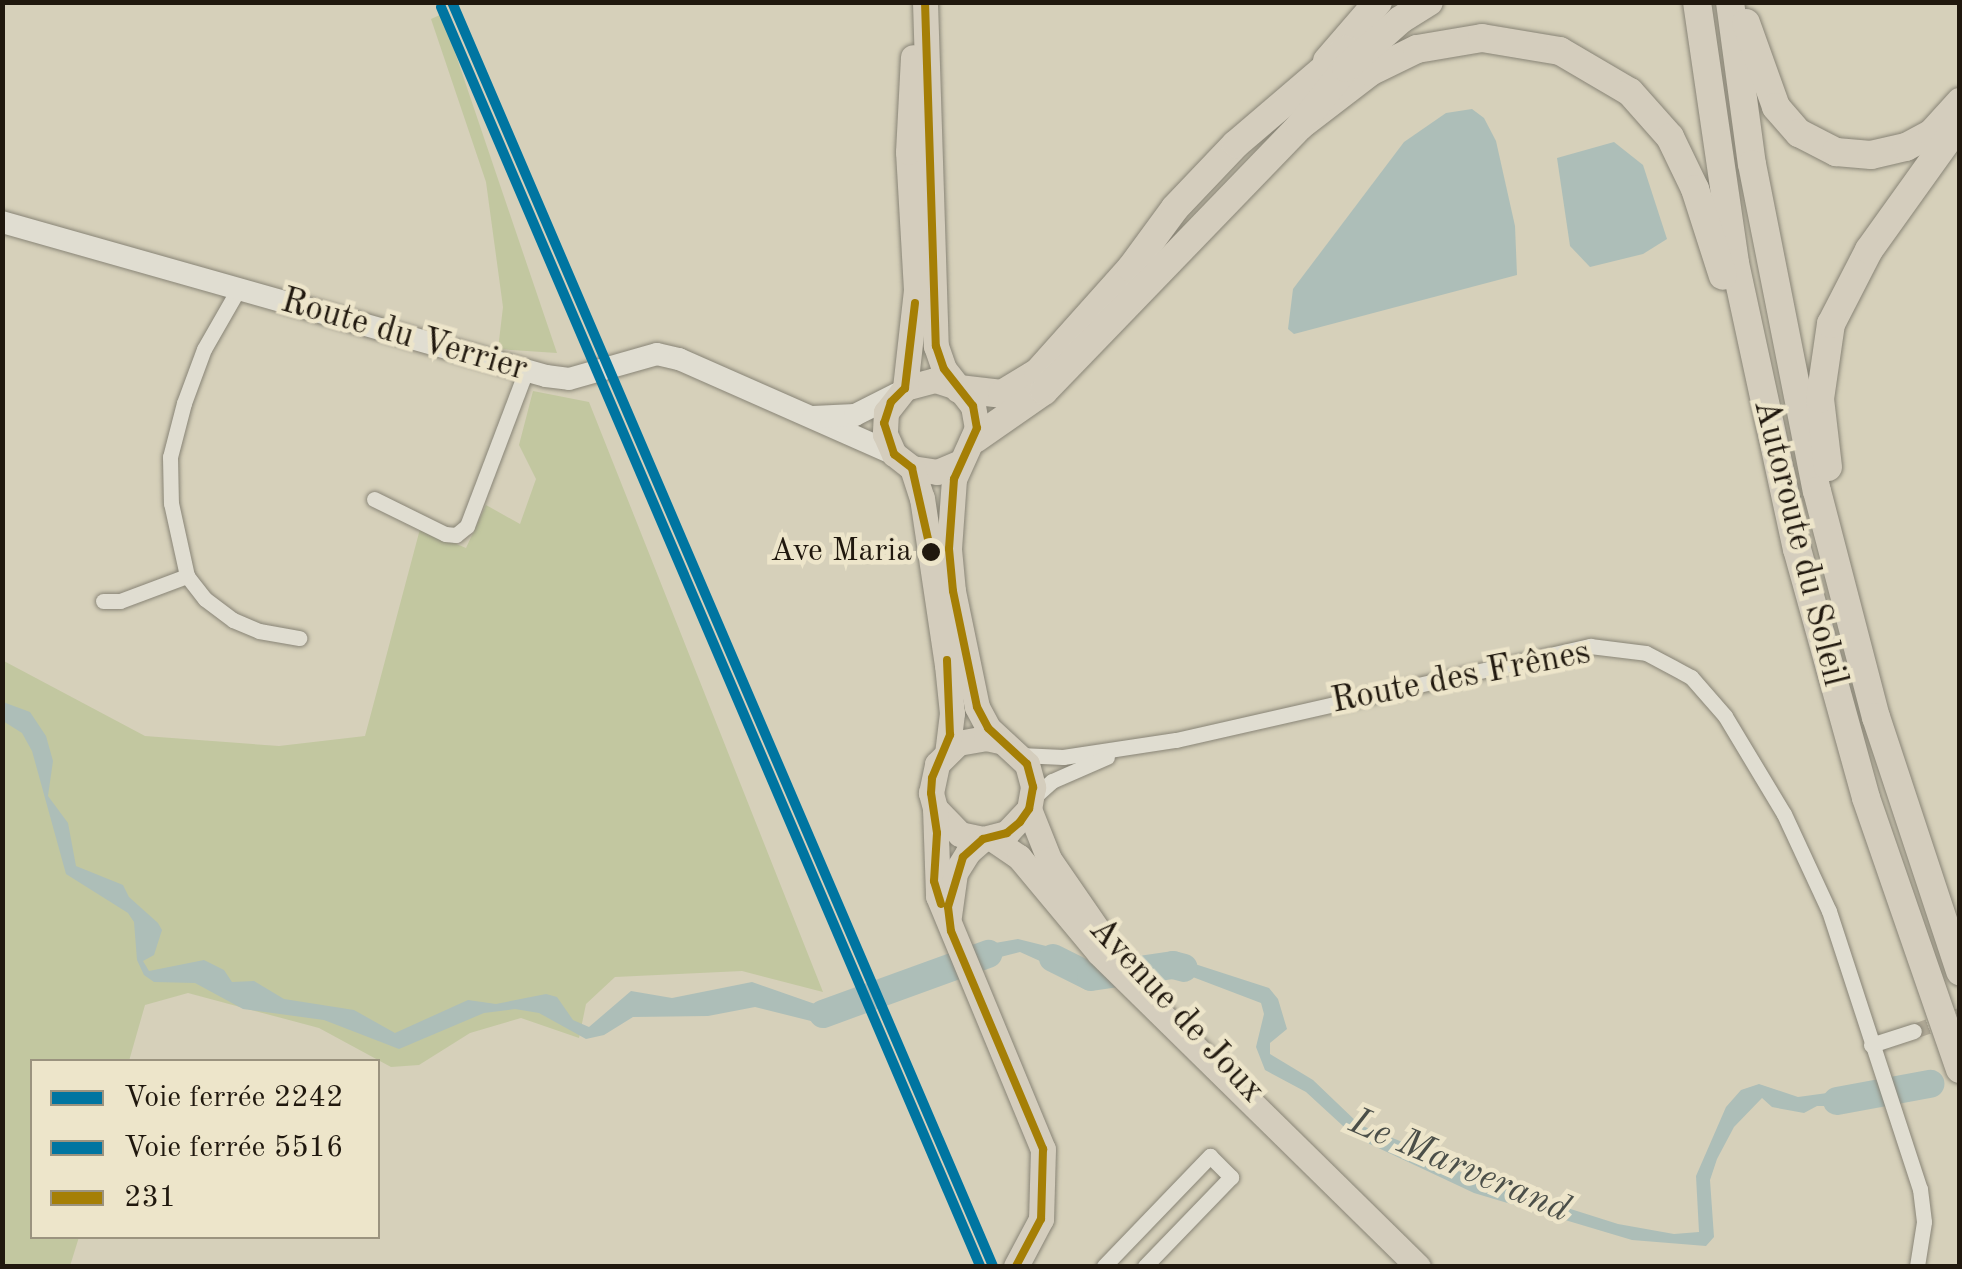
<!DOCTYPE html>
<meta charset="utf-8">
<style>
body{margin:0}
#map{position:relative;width:1962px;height:1269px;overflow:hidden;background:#d6d0ba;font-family:"Old Standard TT",serif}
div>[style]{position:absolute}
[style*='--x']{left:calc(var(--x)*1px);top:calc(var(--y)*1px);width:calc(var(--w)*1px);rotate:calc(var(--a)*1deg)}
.green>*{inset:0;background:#c2c7a0}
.water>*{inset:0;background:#adbeb8}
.river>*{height:28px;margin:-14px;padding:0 14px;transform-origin:14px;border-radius:14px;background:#adbeb8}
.minor-tunnel>*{height:15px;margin-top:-7.5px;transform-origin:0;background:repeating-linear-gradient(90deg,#b2ab98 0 15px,transparent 0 23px)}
.roads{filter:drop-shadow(0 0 2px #888476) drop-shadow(0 0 2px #888476)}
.minor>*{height:15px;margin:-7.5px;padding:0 7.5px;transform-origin:7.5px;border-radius:7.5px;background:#e0ddd1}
.secondary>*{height:22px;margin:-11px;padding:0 11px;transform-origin:11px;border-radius:11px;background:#e0ddd1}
.primary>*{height:25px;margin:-12.5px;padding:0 12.5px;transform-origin:12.5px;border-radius:12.5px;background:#d4cdbd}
.motorway>*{height:28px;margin:-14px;padding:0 14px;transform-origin:14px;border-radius:14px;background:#d4cdbd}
.bus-1>*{height:8px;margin:-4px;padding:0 4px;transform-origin:4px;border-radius:4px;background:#a57f06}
.rail-1>*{height:10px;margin:-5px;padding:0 5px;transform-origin:5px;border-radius:5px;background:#0075a1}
.rail-2>*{height:10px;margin:-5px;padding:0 5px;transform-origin:5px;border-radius:5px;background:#0075a1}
.dots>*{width:28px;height:28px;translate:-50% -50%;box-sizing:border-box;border:5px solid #ede5ca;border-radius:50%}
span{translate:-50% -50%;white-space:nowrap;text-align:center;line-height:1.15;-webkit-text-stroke:9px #ede5ca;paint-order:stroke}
.bus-label{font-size:32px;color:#20180e}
.right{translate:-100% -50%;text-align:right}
.street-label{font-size:35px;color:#20180e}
.water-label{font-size:38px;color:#4b4f49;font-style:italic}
.frame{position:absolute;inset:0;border:5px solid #20180e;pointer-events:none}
.legend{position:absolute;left:30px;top:1059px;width:350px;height:180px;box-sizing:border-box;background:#ede5ca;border:2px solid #9b937f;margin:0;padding:12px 18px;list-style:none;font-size:30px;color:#20180e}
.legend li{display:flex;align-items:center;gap:20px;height:50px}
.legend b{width:50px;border:2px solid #9b937f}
</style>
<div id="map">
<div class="green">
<div style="clip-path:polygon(442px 14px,557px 353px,498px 349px,503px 307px,486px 182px,431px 19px)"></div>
<div style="clip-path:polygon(533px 391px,589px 402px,823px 992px,742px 971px,615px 977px,586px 1004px,579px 1038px,521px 1018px,470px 1033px,419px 1065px,391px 1067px,319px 1028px,188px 993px,145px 1005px,129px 1061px,32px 1062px,32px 1236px,79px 1237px,70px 1266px,3px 1266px,2px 660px,145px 736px,279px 746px,365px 736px,420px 529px,466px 548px,486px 505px,520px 524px,536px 479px,519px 445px)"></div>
</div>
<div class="water">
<div style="clip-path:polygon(1472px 109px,1484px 118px,1496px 141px,1515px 226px,1517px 275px,1294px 334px,1288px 329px,1293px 289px,1404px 142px,1446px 113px)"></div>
<div style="clip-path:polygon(1614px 142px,1643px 165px,1667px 239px,1643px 254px,1590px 267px,1570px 246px,1557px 158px)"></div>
<div style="clip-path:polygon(3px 702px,30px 712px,46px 736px,53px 761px,48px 796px,68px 823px,76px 866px,123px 885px,129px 897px,158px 923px,162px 930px,154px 955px,143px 961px,149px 971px,204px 960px,224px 970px,232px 982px,254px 981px,284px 999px,354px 1010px,395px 1033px,468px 1000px,496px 1004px,546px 994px,557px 997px,573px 1020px,589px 1027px,631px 991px,672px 998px,752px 982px,815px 1004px,836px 1005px,854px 998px,861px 1013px,819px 1023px,755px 1007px,708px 1016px,633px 1017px,604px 1035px,586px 1039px,539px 1013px,515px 1009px,484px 1013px,399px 1049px,324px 1020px,243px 1009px,195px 983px,154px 982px,144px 975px,137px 960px,134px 922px,128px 913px,66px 874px,32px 751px,22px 733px,3px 721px)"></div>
<div style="clip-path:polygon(1018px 939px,1046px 946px,1081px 965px,1085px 975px,1071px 975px,1020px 952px,977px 963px,972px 947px)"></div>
<div style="clip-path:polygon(1141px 956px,1198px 965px,1269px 988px,1278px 999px,1287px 1029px,1270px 1043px,1270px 1054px,1313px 1080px,1360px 1125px,1410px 1145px,1470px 1177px,1618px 1224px,1674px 1234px,1699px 1232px,1696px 1176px,1726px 1107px,1741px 1090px,1759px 1084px,1798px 1097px,1864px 1088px,1875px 1094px,1860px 1106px,1817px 1106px,1804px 1113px,1772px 1107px,1762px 1098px,1734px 1127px,1717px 1159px,1710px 1180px,1714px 1237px,1706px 1246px,1632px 1240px,1474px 1193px,1355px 1137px,1306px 1092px,1265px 1070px,1256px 1047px,1264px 1014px,1261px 1003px,1177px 971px,1157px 979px,1139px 960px)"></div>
</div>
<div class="river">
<div style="--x:1053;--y:958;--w:42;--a:26.6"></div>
<div style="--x:1091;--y:977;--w:83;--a:-8.3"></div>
<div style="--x:1173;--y:965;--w:11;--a:15"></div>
<div style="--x:823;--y:1014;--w:176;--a:-20"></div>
<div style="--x:1837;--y:1101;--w:95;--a:-10.4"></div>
</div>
<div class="minor-tunnel">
<div style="--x:1914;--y:1031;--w:49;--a:-19.2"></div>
</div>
<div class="roads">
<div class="minor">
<div style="--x:239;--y:288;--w:70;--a:119.8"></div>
<div style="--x:204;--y:349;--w:58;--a:110.3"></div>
<div style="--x:184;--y:403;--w:56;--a:104.5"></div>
<div style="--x:170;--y:457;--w:46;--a:88.8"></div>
<div style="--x:171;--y:503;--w:75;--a:77.6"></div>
<div style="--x:187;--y:576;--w:29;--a:52"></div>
<div style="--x:205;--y:599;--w:35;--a:37"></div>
<div style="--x:233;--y:620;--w:28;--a:23"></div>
<div style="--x:259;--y:631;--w:41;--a:9.9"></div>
<div style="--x:374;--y:499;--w:79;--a:26.2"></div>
<div style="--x:445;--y:534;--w:11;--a:5"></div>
<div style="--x:456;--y:535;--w:14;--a:-39"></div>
<div style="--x:467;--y:526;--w:166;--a:-69.2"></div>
<div style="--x:103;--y:601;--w:17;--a:0"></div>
<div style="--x:120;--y:601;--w:72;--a:-20.5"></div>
<div style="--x:1020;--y:755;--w:43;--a:2.7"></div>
<div style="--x:1063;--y:757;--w:114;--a:-8.6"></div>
<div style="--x:1176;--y:740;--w:425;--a:-12.8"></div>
<div style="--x:1590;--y:646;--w:56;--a:7.1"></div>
<div style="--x:1646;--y:653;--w:51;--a:28.1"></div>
<div style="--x:1691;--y:677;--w:52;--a:48.9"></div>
<div style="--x:1725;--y:716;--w:114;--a:59"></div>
<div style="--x:1784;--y:814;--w:107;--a:65.1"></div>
<div style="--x:1829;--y:911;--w:293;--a:71.9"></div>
<div style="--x:1920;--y:1189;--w:33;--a:83"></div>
<div style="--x:1924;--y:1222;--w:45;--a:99"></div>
<div style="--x:1032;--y:799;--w:27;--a:-42"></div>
<div style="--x:1052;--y:781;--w:60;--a:-23.6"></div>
<div style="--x:1871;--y:1045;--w:45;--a:-18"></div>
<div style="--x:1104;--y:1266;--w:153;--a:-46.1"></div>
<div style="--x:1210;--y:1156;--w:30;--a:45"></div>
<div style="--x:1231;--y:1177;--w:124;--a:134"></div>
</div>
<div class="secondary">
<div style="--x:2;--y:222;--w:565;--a:15.81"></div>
<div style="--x:546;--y:376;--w:23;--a:7"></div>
<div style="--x:569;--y:379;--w:91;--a:-15.9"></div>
<div style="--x:657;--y:354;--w:23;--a:13"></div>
<div style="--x:679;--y:359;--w:235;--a:23.8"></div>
<div style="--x:813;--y:417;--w:42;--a:-2.7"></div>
<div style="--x:855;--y:415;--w:47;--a:-26.6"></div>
</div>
<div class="primary">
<div style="--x:925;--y:2;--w:344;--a:88.2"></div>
<div style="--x:936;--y:346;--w:24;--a:71"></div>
<div style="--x:944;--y:369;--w:47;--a:51.9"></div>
<div style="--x:973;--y:406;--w:22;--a:80"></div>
<div style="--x:977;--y:428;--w:56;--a:114.3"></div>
<div style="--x:954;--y:479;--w:70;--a:94.1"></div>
<div style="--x:949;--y:549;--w:42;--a:84.6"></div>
<div style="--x:953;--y:591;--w:118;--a:78.3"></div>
<div style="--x:977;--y:707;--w:24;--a:62"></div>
<div style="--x:988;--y:728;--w:53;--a:42.7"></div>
<div style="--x:1027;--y:764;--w:24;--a:75"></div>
<div style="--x:1033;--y:787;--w:22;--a:100"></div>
<div style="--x:1029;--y:809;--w:33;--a:133"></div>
<div style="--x:1007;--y:833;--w:25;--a:166"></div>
<div style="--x:983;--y:839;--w:24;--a:-168"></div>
<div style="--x:960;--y:834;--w:36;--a:-134"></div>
<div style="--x:935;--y:808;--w:16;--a:-105"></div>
<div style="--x:931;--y:793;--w:30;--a:-78"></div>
<div style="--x:937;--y:764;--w:30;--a:-45"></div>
<div style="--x:958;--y:743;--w:28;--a:-10"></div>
<div style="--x:986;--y:738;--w:14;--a:12"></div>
<div style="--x:954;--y:386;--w:20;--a:-162"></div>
<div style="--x:935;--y:380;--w:31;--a:165"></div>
<div style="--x:905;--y:388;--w:31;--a:128"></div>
<div style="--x:886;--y:412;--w:22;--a:93"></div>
<div style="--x:885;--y:434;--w:22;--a:66"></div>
<div style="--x:894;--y:454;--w:23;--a:38"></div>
<div style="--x:912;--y:468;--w:25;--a:9"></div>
<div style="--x:937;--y:472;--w:25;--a:-23"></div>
<div style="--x:905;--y:388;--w:99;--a:-83.6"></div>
<div style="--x:916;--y:290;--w:138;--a:-93.3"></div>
<div style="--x:908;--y:152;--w:95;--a:-87"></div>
<div style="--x:912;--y:468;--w:32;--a:72"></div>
<div style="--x:922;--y:498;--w:169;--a:81.5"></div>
<div style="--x:947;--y:665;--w:48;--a:84.1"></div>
<div style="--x:952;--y:713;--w:39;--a:97"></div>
<div style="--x:935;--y:808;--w:88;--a:88"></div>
<div style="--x:938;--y:896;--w:274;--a:67.5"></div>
<div style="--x:1043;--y:1149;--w:70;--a:91.6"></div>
<div style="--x:1041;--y:1219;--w:53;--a:118"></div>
<div style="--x:1029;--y:809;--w:54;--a:68.2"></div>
<div style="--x:1049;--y:859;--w:93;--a:55.5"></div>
<div style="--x:991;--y:838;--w:34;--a:34"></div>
<div style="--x:1019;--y:857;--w:125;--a:50.2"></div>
<div style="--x:1099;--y:953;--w:447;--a:44.5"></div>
<div style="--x:949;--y:916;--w:43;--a:-82.1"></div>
<div style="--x:955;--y:873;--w:25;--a:-58"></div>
<div style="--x:968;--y:852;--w:20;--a:-41"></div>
</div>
<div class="motorway">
<div style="--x:1697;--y:2;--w:264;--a:81.7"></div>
<div style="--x:1735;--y:263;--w:293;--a:77.8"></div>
<div style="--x:1797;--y:549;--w:258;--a:74.5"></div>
<div style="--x:1866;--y:798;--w:287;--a:70.9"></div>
<div style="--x:1730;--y:2;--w:163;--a:82.3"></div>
<div style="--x:1752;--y:164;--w:333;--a:78.8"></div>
<div style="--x:1817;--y:491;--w:234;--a:75.4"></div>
<div style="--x:1876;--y:717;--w:268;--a:71.7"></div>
<div style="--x:1746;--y:23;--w:89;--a:70.3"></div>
<div style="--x:1776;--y:107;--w:35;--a:49"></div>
<div style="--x:1799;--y:133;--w:42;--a:27.2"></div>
<div style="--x:1836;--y:152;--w:35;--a:5"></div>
<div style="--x:1871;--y:155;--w:36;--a:-13"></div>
<div style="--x:1906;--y:147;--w:30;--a:-28"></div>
<div style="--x:1932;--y:133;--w:42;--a:-47.9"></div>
<div style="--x:1327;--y:61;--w:78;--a:-49.2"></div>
<div style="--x:1300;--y:126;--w:88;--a:-37.6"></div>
<div style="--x:1370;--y:72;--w:52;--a:-26.1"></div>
<div style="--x:1417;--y:49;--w:66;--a:-9.6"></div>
<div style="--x:1482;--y:38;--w:79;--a:9.5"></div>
<div style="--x:1560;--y:51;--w:81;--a:30.4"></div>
<div style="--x:1630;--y:92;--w:60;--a:48.4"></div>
<div style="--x:1670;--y:137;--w:58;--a:64.3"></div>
<div style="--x:1695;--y:189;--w:91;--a:72.2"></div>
<div style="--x:959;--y:389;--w:43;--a:6.6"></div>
<div style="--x:1002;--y:394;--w:42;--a:-31.4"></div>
<div style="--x:1038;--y:372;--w:140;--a:-48.2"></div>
<div style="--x:1131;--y:268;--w:74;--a:-53.7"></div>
<div style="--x:1175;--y:208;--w:88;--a:-46.4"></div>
<div style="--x:1236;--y:144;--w:145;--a:-40.5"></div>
<div style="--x:975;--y:439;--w:84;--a:-34.8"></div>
<div style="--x:1044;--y:391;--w:368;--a:-46"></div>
<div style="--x:1300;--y:126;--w:74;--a:-51.6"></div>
<div style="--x:1346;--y:68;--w:72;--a:-41.6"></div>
<div style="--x:1400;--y:20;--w:34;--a:-32"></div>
<div style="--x:1828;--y:467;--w:68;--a:-96.7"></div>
<div style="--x:1820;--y:399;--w:76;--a:-81.7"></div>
<div style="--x:1831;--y:324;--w:83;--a:-62.8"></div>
<div style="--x:1869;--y:250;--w:156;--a:-54.4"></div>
</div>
</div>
<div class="bus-1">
<div style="--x:925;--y:2;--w:344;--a:88.2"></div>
<div style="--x:936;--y:346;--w:24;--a:71"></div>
<div style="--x:944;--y:369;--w:47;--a:51.9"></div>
<div style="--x:973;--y:406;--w:22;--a:80"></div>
<div style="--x:977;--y:428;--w:56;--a:114.3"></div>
<div style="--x:954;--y:479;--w:70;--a:94.1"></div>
<div style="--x:949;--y:549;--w:42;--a:84.6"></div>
<div style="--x:953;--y:591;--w:118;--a:78.3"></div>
<div style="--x:977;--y:707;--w:24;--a:62"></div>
<div style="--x:988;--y:728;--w:53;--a:42.7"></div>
<div style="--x:1027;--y:764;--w:24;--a:75"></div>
<div style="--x:1033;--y:787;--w:22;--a:100"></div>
<div style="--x:1029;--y:809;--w:16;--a:125"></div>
<div style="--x:1020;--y:822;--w:17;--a:140"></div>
<div style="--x:1007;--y:833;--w:25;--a:166"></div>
<div style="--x:983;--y:839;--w:27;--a:138"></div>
<div style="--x:963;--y:857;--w:52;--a:106.7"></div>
<div style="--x:948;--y:907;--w:24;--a:83"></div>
<div style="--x:951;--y:931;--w:237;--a:67.1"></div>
<div style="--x:1043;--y:1149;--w:70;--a:91.6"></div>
<div style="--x:1041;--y:1219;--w:53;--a:118"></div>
<div style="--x:915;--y:303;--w:86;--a:96.7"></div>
<div style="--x:905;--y:388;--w:20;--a:135"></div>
<div style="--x:891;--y:402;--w:22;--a:108"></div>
<div style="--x:884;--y:423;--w:33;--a:72"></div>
<div style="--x:894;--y:454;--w:23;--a:38"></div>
<div style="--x:912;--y:468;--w:86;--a:77.3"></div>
<div style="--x:941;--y:904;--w:24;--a:-107"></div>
<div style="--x:934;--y:881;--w:48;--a:-86.4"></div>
<div style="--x:937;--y:833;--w:40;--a:-98.5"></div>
<div style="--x:931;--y:793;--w:15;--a:-86"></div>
<div style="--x:932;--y:778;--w:47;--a:-67.3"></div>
<div style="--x:950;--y:735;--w:75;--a:-92.3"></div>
</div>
<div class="rail-1">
<div style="--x:452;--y:2;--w:1375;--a:66.83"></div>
</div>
<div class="rail-2">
<div style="--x:441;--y:7;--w:1370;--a:66.82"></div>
</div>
<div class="dots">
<div style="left:931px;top:552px;background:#20180e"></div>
</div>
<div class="bus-label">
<span class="right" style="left:912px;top:552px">Ave Maria</span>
</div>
<div class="street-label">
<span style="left:404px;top:336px;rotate:16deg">Route du Verrier</span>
<span style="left:1799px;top:543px;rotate:76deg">Autoroute du Soleil</span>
<span style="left:1461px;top:678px;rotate:-11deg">Route des Frênes</span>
<span style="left:1176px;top:1011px;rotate:47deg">Avenue de Joux</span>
</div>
<div class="water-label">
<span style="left:1459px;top:1167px;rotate:23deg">Le Marverand</span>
</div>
<div class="frame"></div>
<ul class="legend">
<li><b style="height:12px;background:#0075a1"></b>Voie ferrée 2242</li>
<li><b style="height:12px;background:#0075a1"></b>Voie ferrée 5516</li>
<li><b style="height:12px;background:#a57f06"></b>231</li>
</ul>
</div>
